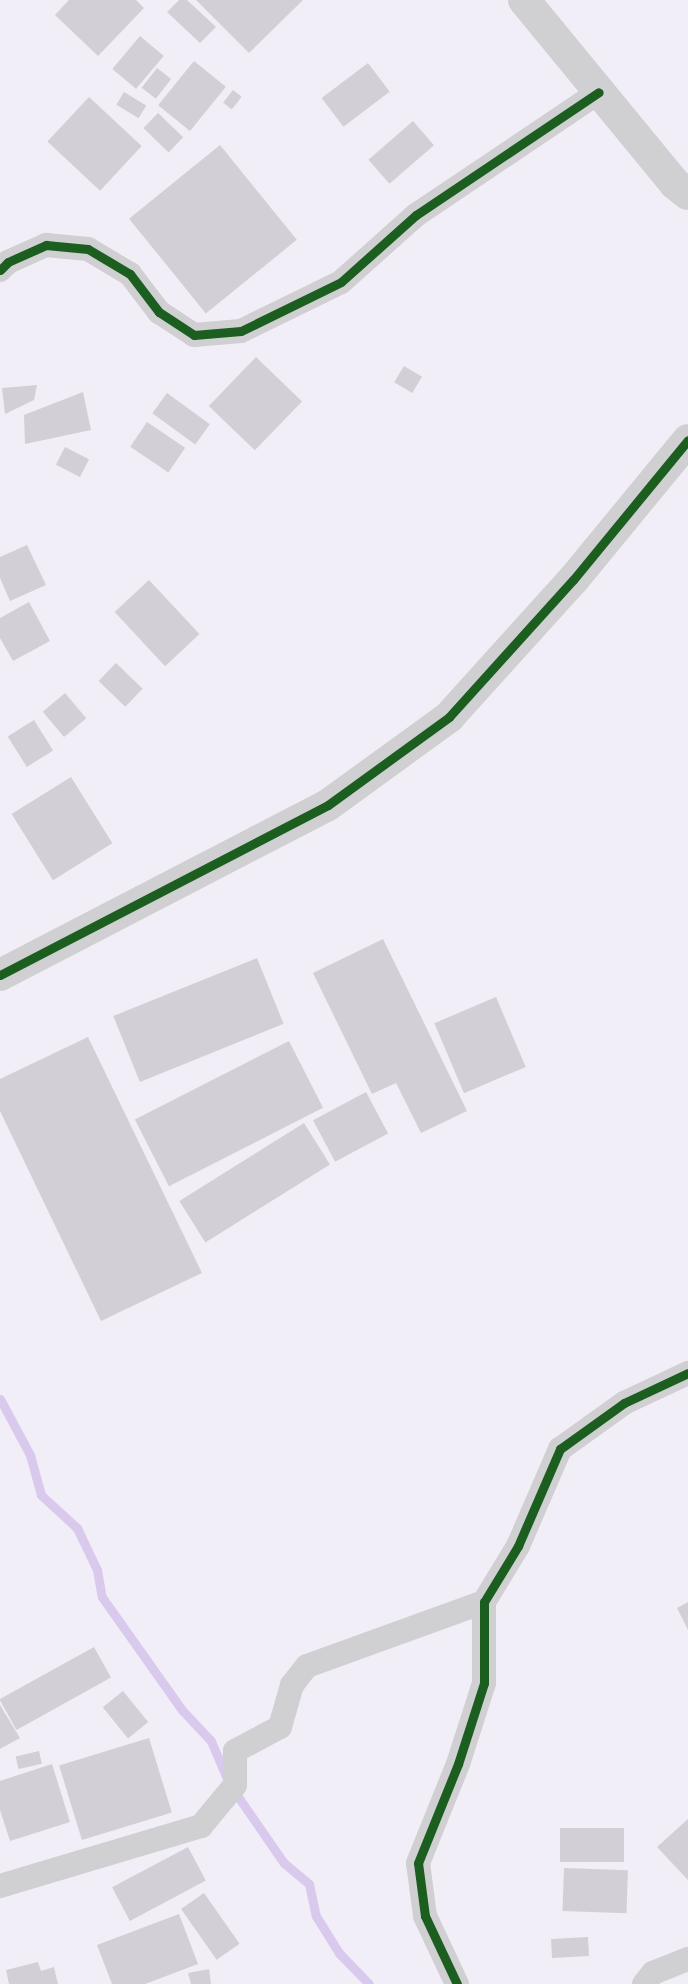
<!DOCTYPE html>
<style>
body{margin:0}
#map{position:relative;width:688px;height:1984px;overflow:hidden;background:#f2eef7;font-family:Rubik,sans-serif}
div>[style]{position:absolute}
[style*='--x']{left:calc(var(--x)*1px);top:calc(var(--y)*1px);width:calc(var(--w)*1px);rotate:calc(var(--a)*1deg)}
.stream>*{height:9px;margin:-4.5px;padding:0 4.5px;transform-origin:4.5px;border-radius:4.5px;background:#d9caed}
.building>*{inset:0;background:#d2cfd6;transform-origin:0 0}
.minor>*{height:24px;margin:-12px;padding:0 12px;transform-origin:12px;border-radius:12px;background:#d0cfd2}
.tertiary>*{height:32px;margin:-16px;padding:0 16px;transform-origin:16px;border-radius:16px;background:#d0cfd2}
.cycleway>*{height:9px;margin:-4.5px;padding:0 4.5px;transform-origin:4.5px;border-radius:4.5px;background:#1b5e20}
span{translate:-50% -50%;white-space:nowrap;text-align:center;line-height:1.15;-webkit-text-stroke:6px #fcfafe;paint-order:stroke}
</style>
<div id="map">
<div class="stream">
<div style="--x:0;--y:1399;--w:64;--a:61.8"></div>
<div style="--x:30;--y:1455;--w:41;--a:74.6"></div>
<div style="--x:41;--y:1495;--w:49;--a:42.5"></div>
<div style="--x:77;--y:1528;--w:47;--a:64.5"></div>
<div style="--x:97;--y:1570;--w:27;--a:80"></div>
<div style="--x:102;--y:1597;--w:138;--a:54.7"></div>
<div style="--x:182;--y:1710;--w:42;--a:46.9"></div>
<div style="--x:211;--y:1741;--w:38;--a:67"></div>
<div style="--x:232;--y:1788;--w:91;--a:55.3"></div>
<div style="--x:284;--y:1863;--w:33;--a:40"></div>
<div style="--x:309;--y:1884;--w:33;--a:78"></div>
<div style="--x:316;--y:1916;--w:44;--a:58.1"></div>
<div style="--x:339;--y:1953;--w:43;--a:45.9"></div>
</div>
<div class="building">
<div style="clip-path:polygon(69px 0,136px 0,144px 8px,98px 56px,55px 15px)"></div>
<div style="clip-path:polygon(179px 0,187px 0,216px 27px,200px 43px,167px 12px)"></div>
<div style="clip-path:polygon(196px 0,303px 0,249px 53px)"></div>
<div style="left:140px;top:36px;width:31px;height:43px;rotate:40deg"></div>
<div style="left:194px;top:61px;width:41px;height:57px;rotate:39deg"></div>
<div style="left:368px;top:63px;width:36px;height:58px;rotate:53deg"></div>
<div style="left:157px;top:68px;width:18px;height:25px;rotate:38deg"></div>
<div style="left:233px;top:90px;width:11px;height:16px;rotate:38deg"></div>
<div style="left:124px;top:92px;width:26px;height:15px;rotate:31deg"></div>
<div style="left:89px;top:97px;width:72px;height:61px;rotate:43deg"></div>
<div style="left:158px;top:113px;width:35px;height:21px;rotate:44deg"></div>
<div style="left:413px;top:121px;width:32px;height:59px;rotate:49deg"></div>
<div style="left:220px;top:145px;width:122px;height:117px;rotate:51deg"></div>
<div style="left:256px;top:357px;width:64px;height:68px;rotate:44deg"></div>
<div style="left:404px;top:366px;width:21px;height:19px;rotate:31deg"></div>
<div style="clip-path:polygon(37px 385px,34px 400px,5px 414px,2px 388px)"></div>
<div style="clip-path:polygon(83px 392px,91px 430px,25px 444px,24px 415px)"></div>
<div style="left:167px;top:393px;width:53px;height:25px;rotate:36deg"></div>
<div style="left:147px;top:422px;width:46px;height:30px;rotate:34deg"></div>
<div style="left:65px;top:447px;width:27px;height:20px;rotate:27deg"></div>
<div style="clip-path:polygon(27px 545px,46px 585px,10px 601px,0 578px,0 557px)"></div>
<div style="left:149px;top:580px;width:74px;height:47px;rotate:47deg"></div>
<div style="clip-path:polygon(29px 602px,50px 641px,13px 661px,0 638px,0 618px)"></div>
<div style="left:116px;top:663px;width:37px;height:25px;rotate:44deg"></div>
<div style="left:65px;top:693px;width:33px;height:29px;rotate:50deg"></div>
<div style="left:34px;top:720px;width:36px;height:31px;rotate:58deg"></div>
<div style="left:71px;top:777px;width:78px;height:70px;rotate:58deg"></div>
<div style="clip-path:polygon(383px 939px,467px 1111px,421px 1133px,396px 1083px,372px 1094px,313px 973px)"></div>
<div style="left:257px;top:958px;width:71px;height:155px;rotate:68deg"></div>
<div style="left:496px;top:997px;width:76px;height:67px;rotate:67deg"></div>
<div style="clip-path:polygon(88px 1037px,202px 1273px,101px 1321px,0 1111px,0 1079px)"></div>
<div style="left:289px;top:1041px;width:75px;height:173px;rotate:63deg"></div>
<div style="left:366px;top:1092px;width:47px;height:60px;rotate:62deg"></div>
<div style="left:304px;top:1123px;width:49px;height:147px;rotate:58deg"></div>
<div style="clip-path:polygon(688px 1602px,688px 1630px,677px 1608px)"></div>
<div style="left:94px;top:1647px;width:35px;height:108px;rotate:61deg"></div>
<div style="left:123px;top:1691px;width:40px;height:26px;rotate:51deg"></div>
<div style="clip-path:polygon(0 1705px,20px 1738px,0 1749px)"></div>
<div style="left:149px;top:1738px;width:78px;height:94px;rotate:73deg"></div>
<div style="left:39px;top:1751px;width:13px;height:24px;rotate:77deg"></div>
<div style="clip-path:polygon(52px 1764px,70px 1822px,10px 1841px,0 1810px,0 1781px)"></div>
<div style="clip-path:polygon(688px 1819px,688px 1880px,657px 1847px)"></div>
<div style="left:560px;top:1828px;width:64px;height:34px"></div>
<div style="left:188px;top:1847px;width:38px;height:86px;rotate:62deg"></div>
<div style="left:564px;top:1868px;width:64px;height:43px;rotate:2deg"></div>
<div style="left:204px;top:1893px;width:62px;height:28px;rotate:55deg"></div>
<div style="clip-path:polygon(179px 1914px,198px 1964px,145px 1984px,112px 1984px,97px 1945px)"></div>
<div style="left:588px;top:1937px;width:19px;height:37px;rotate:87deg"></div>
<div style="clip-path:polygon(38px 1962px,41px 1971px,54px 1967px,58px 1984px,9px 1984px,6px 1970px)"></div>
<div style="clip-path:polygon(209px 1969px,211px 1984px,191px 1984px,188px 1973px)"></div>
</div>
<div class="minor">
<div style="--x:0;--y:270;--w:11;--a:-45"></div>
<div style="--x:8;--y:262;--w:42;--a:-24.1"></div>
<div style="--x:46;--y:245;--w:42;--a:5.4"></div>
<div style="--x:88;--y:249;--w:49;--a:30.8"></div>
<div style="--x:130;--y:274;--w:48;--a:52.7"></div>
<div style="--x:159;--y:312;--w:42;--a:33.3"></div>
<div style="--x:194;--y:335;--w:47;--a:-4.9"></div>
<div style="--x:241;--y:331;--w:111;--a:-26.1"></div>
<div style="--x:341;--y:282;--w:101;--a:-41.8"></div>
<div style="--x:416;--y:215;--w:220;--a:-33.9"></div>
<div style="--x:0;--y:1886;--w:210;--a:-16.6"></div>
<div style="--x:201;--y:1826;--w:53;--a:-50.3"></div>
<div style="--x:235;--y:1785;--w:34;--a:-90"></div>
<div style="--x:235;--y:1751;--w:51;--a:-28.1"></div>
<div style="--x:280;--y:1727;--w:44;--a:-74.1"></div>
<div style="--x:292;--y:1685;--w:24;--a:-52"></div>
<div style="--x:307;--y:1666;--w:188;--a:-19.9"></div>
<div style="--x:457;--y:1984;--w:75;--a:-115.2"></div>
<div style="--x:425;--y:1916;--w:53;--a:-97.5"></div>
<div style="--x:418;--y:1863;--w:107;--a:-68"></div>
<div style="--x:458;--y:1764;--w:85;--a:-72.2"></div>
<div style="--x:484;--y:1683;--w:81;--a:-90"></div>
<div style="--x:484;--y:1602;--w:66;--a:-58.7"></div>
<div style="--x:518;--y:1546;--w:106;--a:-66.6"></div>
<div style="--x:560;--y:1449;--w:79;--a:-35.7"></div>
<div style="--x:624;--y:1403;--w:71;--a:-25.1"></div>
<div style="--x:644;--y:1984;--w:14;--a:-51"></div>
<div style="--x:653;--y:1973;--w:38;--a:-22"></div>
</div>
<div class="tertiary">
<div style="--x:524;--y:0;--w:238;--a:50.6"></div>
<div style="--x:675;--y:184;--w:16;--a:38"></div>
<div style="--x:0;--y:975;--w:369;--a:-27.4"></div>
<div style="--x:328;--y:805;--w:150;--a:-36"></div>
<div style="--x:449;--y:717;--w:185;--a:-47.9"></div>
<div style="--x:573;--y:580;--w:181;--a:-50.6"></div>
</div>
<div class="cycleway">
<div style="--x:0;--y:270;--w:11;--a:-45"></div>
<div style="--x:8;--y:262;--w:42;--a:-24.1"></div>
<div style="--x:46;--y:245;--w:42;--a:5.4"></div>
<div style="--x:88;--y:249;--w:49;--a:30.8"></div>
<div style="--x:130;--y:274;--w:48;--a:52.7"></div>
<div style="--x:159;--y:312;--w:42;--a:33.3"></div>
<div style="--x:194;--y:335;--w:47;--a:-4.9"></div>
<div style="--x:241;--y:331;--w:111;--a:-26.1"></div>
<div style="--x:341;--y:282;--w:101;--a:-41.8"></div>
<div style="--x:416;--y:215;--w:220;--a:-33.9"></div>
<div style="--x:0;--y:975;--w:369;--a:-27.4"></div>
<div style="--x:328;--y:805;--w:150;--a:-36"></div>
<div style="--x:449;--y:717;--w:185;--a:-47.9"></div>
<div style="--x:573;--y:580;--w:181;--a:-50.6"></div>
<div style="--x:457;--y:1984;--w:75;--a:-115.2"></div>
<div style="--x:425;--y:1916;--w:53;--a:-97.5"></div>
<div style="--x:418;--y:1863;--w:107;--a:-68"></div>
<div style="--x:458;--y:1764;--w:85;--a:-72.2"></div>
<div style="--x:484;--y:1683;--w:81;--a:-90"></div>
<div style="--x:484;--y:1602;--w:66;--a:-58.7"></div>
<div style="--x:518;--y:1546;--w:106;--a:-66.6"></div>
<div style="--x:560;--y:1449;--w:79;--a:-35.7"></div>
<div style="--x:624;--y:1403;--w:71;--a:-25.1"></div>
</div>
</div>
